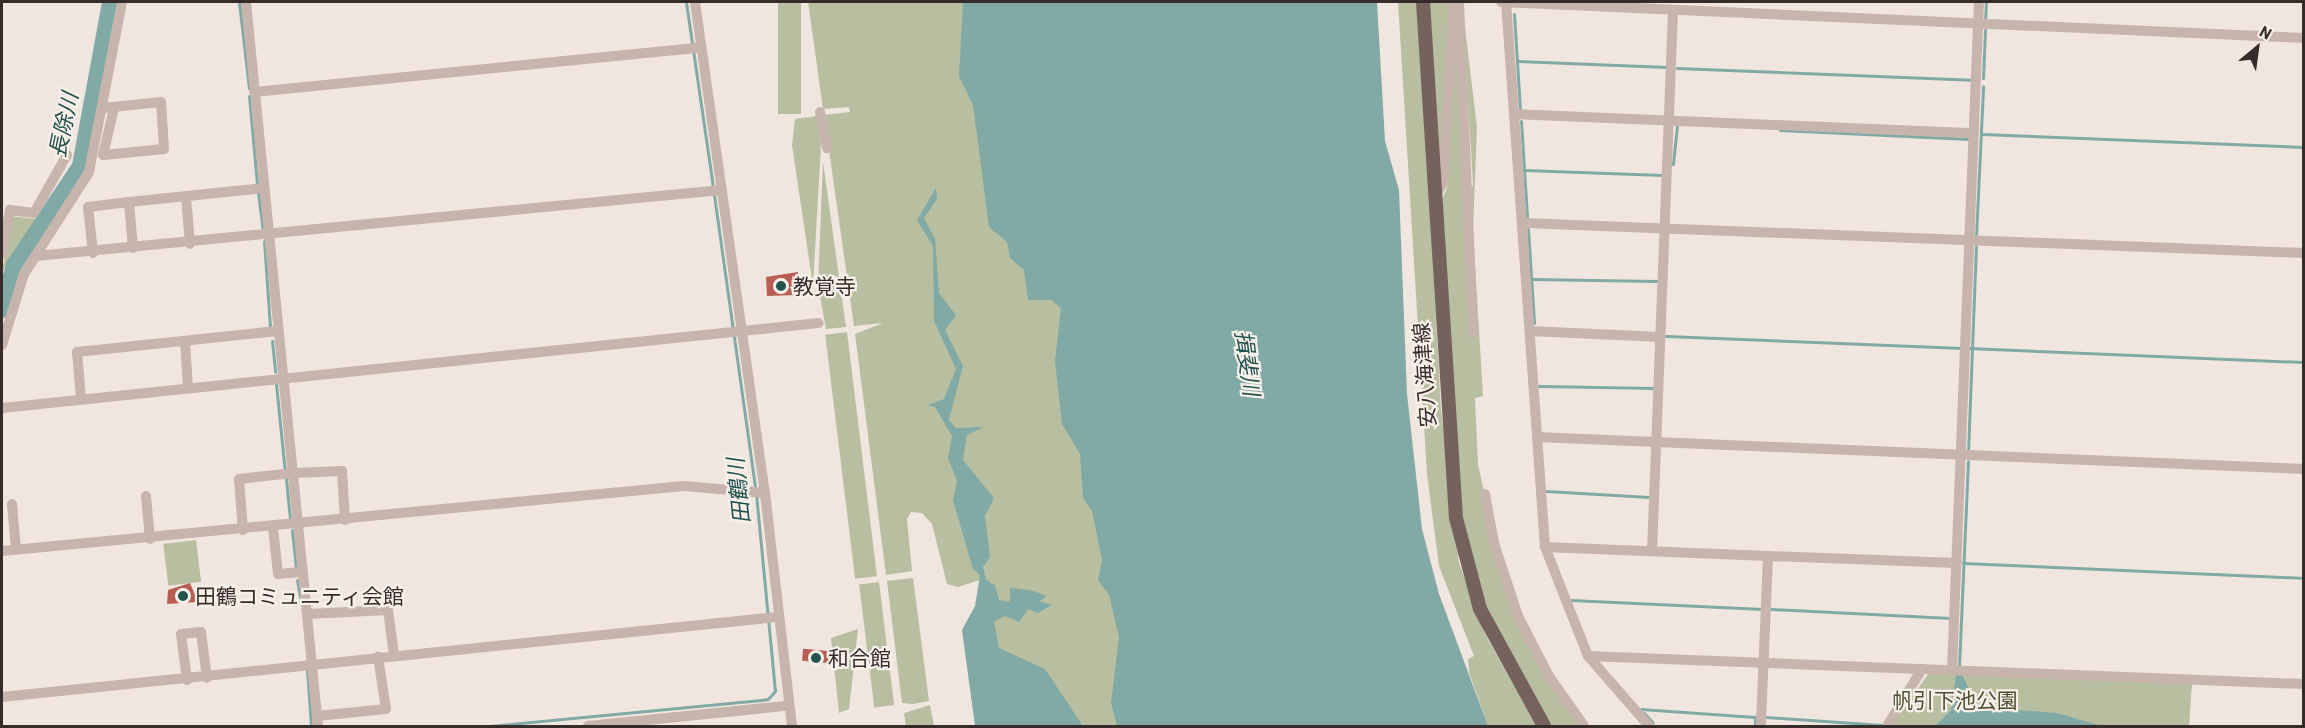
<!DOCTYPE html>
<meta charset="utf-8">
<style>
body{margin:0}
#map{position:relative;width:2305px;height:728px;overflow:hidden;background:#f0e6df;font-family:Barlow,"Noto Sans JP",sans-serif}
div>[style]{position:absolute}
[style*='--x']{left:calc(var(--x)*1px);top:calc(var(--y)*1px);width:calc(var(--w)*1px);rotate:calc(var(--a)*1deg)}
.green>*{inset:0;background:#b8bea0;transform-origin:0 0}
.water>*{inset:0;background:#81aaa6}
.stream>*{height:3px;margin:-1.5px;padding:0 1.5px;transform-origin:1.5px;border-radius:1.5px;background:#81aaa6}
.river>*{height:16px;margin:-8px;padding:0 8px;transform-origin:8px;border-radius:8px;background:#81aaa6}
.building>*{inset:0;background:#b95e54;transform-origin:0 0}
.minor>*{height:10px;margin:-5px;padding:0 5px;transform-origin:5px;border-radius:5px;background:#c7b4ac}
.major>*{height:14px;margin:-7px;padding:0 7px;transform-origin:7px;border-radius:7px;background:#76625d}
.dots>*{width:16px;height:16px;translate:-50% -50%;box-sizing:border-box;border:3px solid #f8f0eb;border-radius:50%}
span{translate:-50% -50%;white-space:nowrap;text-align:center;line-height:1.15;-webkit-text-stroke:4.5px #f8f0eb;paint-order:stroke}
.poi-label{font-size:21px;color:#362c2a}
.left{translate:0 -50%;text-align:left}
.street-label{font-size:21px;color:#362c2a}
.park-label{font-size:21px;color:#4b5231}
.water-label{font-size:22px;color:#24534f;font-style:italic}
.frame{position:absolute;inset:0;border:3px solid #362c2a;pointer-events:none}
.north{position:absolute;left:2227px;top:18px;width:60px;height:60px;-webkit-text-stroke:4px #f8f0eb;paint-order:stroke;rotate:29deg;font-size:16px;font-weight:700;line-height:24px;text-align:center;color:#362c2a}
.north::after{content:'';display:block;margin:auto;width:21px;height:27px;background:#362c2a;clip-path:polygon(50% 0,100% 100%,50% 72%,0 100%)}
</style>
<div id="map">
<div class="green">
<div style="left:778px;top:2px;width:23px;height:112px"></div>
<div style="clip-path:polygon(808px 2px,968px 2px,1064px 292px,1119px 594px,1124px 726px,1020px 726px,993px 628px,995px 618px,980px 580px,958px 587px,947px 584px,932px 524px,922px 513px,911px 512px,907px 519px,912px 571px,886px 575px,855px 334px,883px 323px,854px 326px,824px 115px,850px 112px,849px 107px,823px 109px)"></div>
<div style="clip-path:polygon(1398px 2px,1419px 2px,1441px 410px,1459px 563px,1486px 636px,1537px 726px,1488px 726px,1469px 672px,1468px 659px,1474px 656px,1439px 566px,1427px 474px)"></div>
<div style="clip-path:polygon(1428px 2px,1450px 2px,1441px 180px)"></div>
<div style="clip-path:polygon(1462px 2px,1477px 128px,1473px 230px,1483px 396px,1475px 398px,1478px 464px,1504px 586px,1580px 726px,1552px 726px,1544px 717px,1483px 601px,1461px 510px,1441px 201px,1447px 188px,1455px 11px,1468px 202px,1473px 184px)"></div>
<div style="clip-path:polygon(817px 116px,821px 145px,813px 286px,792px 145px,795px 119px)"></div>
<div style="clip-path:polygon(823px 162px,846px 327px,826px 329px,818px 285px)"></div>
<div style="clip-path:polygon(10px 216px,36px 219px,2px 272px,9px 238px)"></div>
<div style="left:847px;top:332px;width:246px;height:22px;rotate:83deg"></div>
<div style="left:196px;top:540px;width:42px;height:33px;rotate:83deg"></div>
<div style="clip-path:polygon(913px 578px,929px 701px,913px 704px,902px 703px,887px 581px)"></div>
<div style="left:879px;top:582px;width:124px;height:20px;rotate:83deg"></div>
<div style="clip-path:polygon(858px 629px,849px 709px,839px 713px,831px 638px)"></div>
<div style="clip-path:polygon(1929px 673px,2192px 683px,2189px 726px,1891px 726px)"></div>
<div style="clip-path:polygon(930px 705px,934px 726px,906px 726px,904px 713px)"></div>
</div>
<div class="water">
<div style="clip-path:polygon(963px 2px,1377px 2px,1385px 141px,1399px 190px,1407px 394px,1422px 529px,1439px 594px,1488px 726px,1117px 726px,1111px 703px,1119px 637px,1109px 595px,1098px 580px,1102px 560px,1092px 511px,1083px 498px,1080px 454px,1062px 424px,1055px 361px,1061px 308px,1051px 300px,1028px 300px,1024px 270px,1010px 258px,1007px 242px,989px 227px,973px 105px,959px 76px)"></div>
<div style="clip-path:polygon(936px 188px,937px 199px,924px 218px,935px 239px,939px 293px,956px 315px,945px 330px,963px 366px,949px 420px,956px 428px,984px 427px,967px 435px,963px 460px,994px 498px,985px 516px,990px 557px,983px 567px,986px 580px,995px 585px,999px 600px,1010px 602px,1010px 588px,1030px 590px,1047px 596px,1039px 601px,1052px 605px,1038px 613px,1028px 609px,1019px 622px,1005px 616px,994px 622px,999px 648px,1045px 669px,1083px 726px,975px 726px,962px 630px,975px 606px,980px 575px,973px 569px,953px 500px,957px 481px,948px 458px,952px 436px,935px 407px,928px 405px,944px 399px,956px 369px,934px 321px,933px 246px,917px 220px)"></div>
<div style="clip-path:polygon(1956px 675px,1962px 675px,1978px 707px,2057px 713px,2102px 726px,1935px 726px,1951px 710px)"></div>
</div>
<div class="stream">
<div style="--x:239;--y:2;--w:87;--a:83.4"></div>
<div style="--x:686;--y:2;--w:188;--a:81.7"></div>
<div style="--x:1514;--y:14;--w:95;--a:86.4"></div>
<div style="--x:1985;--y:21;--w:19;--a:-87"></div>
<div style="--x:1517;--y:61;--w:150;--a:2.3"></div>
<div style="--x:1677;--y:68;--w:295;--a:2.3"></div>
<div style="--x:1983;--y:78;--w:48;--a:-87.6"></div>
<div style="--x:249;--y:96;--w:88;--a:84.8"></div>
<div style="--x:1521;--y:121;--w:96;--a:86.4"></div>
<div style="--x:1780;--y:130;--w:189;--a:2.7"></div>
<div style="--x:1981;--y:134;--w:323;--a:2.3"></div>
<div style="--x:1673;--y:164;--w:38;--a:-84"></div>
<div style="--x:1524;--y:170;--w:139;--a:2.1"></div>
<div style="--x:258;--y:192;--w:40;--a:82.9"></div>
<div style="--x:714;--y:195;--w:296;--a:82"></div>
<div style="--x:1528;--y:229;--w:94;--a:86.3"></div>
<div style="--x:1976;--y:237;--w:151;--a:-87.3"></div>
<div style="--x:264;--y:241;--w:85;--a:86"></div>
<div style="--x:1531;--y:279;--w:126;--a:0.9"></div>
<div style="--x:1666;--y:336;--w:296;--a:2.3"></div>
<div style="--x:272;--y:341;--w:31;--a:84"></div>
<div style="--x:1968;--y:348;--w:336;--a:2.4"></div>
<div style="--x:276;--y:384;--w:88;--a:84.2"></div>
<div style="--x:1539;--y:386;--w:116;--a:1"></div>
<div style="--x:1968;--y:453;--w:207;--a:-87.8"></div>
<div style="--x:286;--y:479;--w:40;--a:84.3"></div>
<div style="--x:1546;--y:491;--w:103;--a:3.3"></div>
<div style="--x:292;--y:530;--w:39;--a:84"></div>
<div style="--x:1963;--y:563;--w:341;--a:2.5"></div>
<div style="--x:297;--y:580;--w:22;--a:80"></div>
<div style="--x:1571;--y:600;--w:192;--a:2.7"></div>
<div style="--x:1771;--y:609;--w:180;--a:2.9"></div>
<div style="--x:1959;--y:667;--w:206;--a:-87.5"></div>
<div style="--x:307;--y:669;--w:57;--a:86"></div>
<div style="--x:1641;--y:709;--w:114;--a:4"></div>
<div style="--x:1755;--y:717;--w:9;--a:90"></div>
<div style="--x:1644;--y:713;--w:13;--a:48"></div>
<div style="--x:1766;--y:717;--w:117;--a:3.9"></div>
<div style="--x:490;--y:726;--w:279;--a:-5.5"></div>
<div style="--x:768;--y:699;--w:11;--a:-49"></div>
<div style="--x:775;--y:691;--w:197;--a:-95.5"></div>
</div>
<div class="river">
<div style="--x:2;--y:310;--w:47;--a:-75.1"></div>
<div style="--x:14;--y:265;--w:119;--a:-56.3"></div>
<div style="--x:80;--y:166;--w:167;--a:-79.6"></div>
</div>
<div class="building">
<div style="clip-path:polygon(798px 272px,795px 295px,767px 296px,766px 277px)"></div>
<div style="clip-path:polygon(190px 583px,198px 602px,167px 604px,168px 590px)"></div>
<div style="left:829px;top:651px;width:12px;height:26px;rotate:95deg"></div>
</div>
<div class="minor">
<div style="--x:246;--y:2;--w:728;--a:84.32"></div>
<div style="--x:695;--y:2;--w:496;--a:81.9"></div>
<div style="--x:765;--y:493;--w:235;--a:83.4"></div>
<div style="--x:1459;--y:2;--w:331;--a:87.6"></div>
<div style="--x:1501;--y:2;--w:804;--a:2.57"></div>
<div style="--x:1506;--y:2;--w:546;--a:85.91"></div>
<div style="--x:1545;--y:547;--w:117;--a:68.5"></div>
<div style="--x:1588;--y:656;--w:93;--a:48.9"></div>
<div style="--x:254;--y:92;--w:449;--a:-5.7"></div>
<div style="--x:103;--y:108;--w:58;--a:-5.9"></div>
<div style="--x:161;--y:102;--w:47;--a:86.3"></div>
<div style="--x:164;--y:149;--w:61;--a:174.4"></div>
<div style="--x:103;--y:155;--w:48;--a:-76.8"></div>
<div style="--x:820;--y:112;--w:37;--a:79"></div>
<div style="--x:1514;--y:114;--w:460;--a:2.4"></div>
<div style="--x:1435;--y:196;--w:15;--a:-58"></div>
<div style="--x:1443;--y:183;--w:181;--a:-86.5"></div>
<div style="--x:186;--y:197;--w:47;--a:85.1"></div>
<div style="--x:1522;--y:223;--w:783;--a:2.2"></div>
<div style="--x:133;--y:248;--w:46;--a:-95"></div>
<div style="--x:129;--y:202;--w:136;--a:-5.9"></div>
<div style="--x:93;--y:253;--w:46;--a:-96.2"></div>
<div style="--x:88;--y:207;--w:41;--a:-7"></div>
<div style="--x:2;--y:254;--w:45;--a:-79.7"></div>
<div style="--x:10;--y:210;--w:24;--a:7"></div>
<div style="--x:34;--y:213;--w:67;--a:-60.4"></div>
<div style="--x:36;--y:256;--w:689;--a:-5.5"></div>
<div style="--x:1530;--y:331;--w:130;--a:2.6"></div>
<div style="--x:185;--y:341;--w:46;--a:86.3"></div>
<div style="--x:2;--y:345;--w:74;--a:-72.8"></div>
<div style="--x:24;--y:274;--w:121;--a:-57.5"></div>
<div style="--x:89;--y:172;--w:173;--a:-79"></div>
<div style="--x:81;--y:398;--w:46;--a:-95"></div>
<div style="--x:77;--y:352;--w:201;--a:-6"></div>
<div style="--x:2;--y:408;--w:821;--a:-5.94"></div>
<div style="--x:1537;--y:437;--w:768;--a:2.39"></div>
<div style="--x:1485;--y:494;--w:50;--a:79.6"></div>
<div style="--x:1494;--y:543;--w:77;--a:71.8"></div>
<div style="--x:1518;--y:616;--w:68;--a:62.7"></div>
<div style="--x:1549;--y:676;--w:61;--a:55"></div>
<div style="--x:146;--y:496;--w:43;--a:84.7"></div>
<div style="--x:12;--y:504;--w:45;--a:84.9"></div>
<div style="--x:273;--y:527;--w:47;--a:83.9"></div>
<div style="--x:278;--y:574;--w:25;--a:-5"></div>
<div style="--x:243;--y:530;--w:51;--a:-94.5"></div>
<div style="--x:239;--y:479;--w:54;--a:-6.3"></div>
<div style="--x:293;--y:473;--w:49;--a:-2.3"></div>
<div style="--x:342;--y:471;--w:49;--a:86.5"></div>
<div style="--x:1545;--y:547;--w:223;--a:2.3"></div>
<div style="--x:1768;--y:556;--w:170;--a:92.4"></div>
<div style="--x:2;--y:551;--w:685;--a:-5.44"></div>
<div style="--x:684;--y:486;--w:81;--a:4.9"></div>
<div style="--x:1652;--y:551;--w:539;--a:-87.77"></div>
<div style="--x:1768;--y:556;--w:189;--a:2.1"></div>
<div style="--x:308;--y:614;--w:80;--a:-2.9"></div>
<div style="--x:388;--y:610;--w:45;--a:82.4"></div>
<div style="--x:1588;--y:656;--w:717;--a:2.24"></div>
<div style="--x:1952;--y:670;--w:669;--a:-87.69"></div>
<div style="--x:187;--y:680;--w:46;--a:-97.4"></div>
<div style="--x:181;--y:634;--w:20;--a:-6"></div>
<div style="--x:201;--y:632;--w:46;--a:82.6"></div>
<div style="--x:2;--y:697;--w:780;--a:-5.89"></div>
<div style="--x:317;--y:716;--w:69;--a:-5.8"></div>
<div style="--x:386;--y:709;--w:53;--a:-98.7"></div>
<div style="--x:588;--y:726;--w:199;--a:-5.8"></div>
<div style="--x:1887;--y:726;--w:67;--a:-58.4"></div>
</div>
<div class="major">
<div style="--x:1423;--y:2;--w:517;--a:86.34"></div>
<div style="--x:1456;--y:518;--w:94;--a:75.2"></div>
<div style="--x:1480;--y:609;--w:133;--a:61.3"></div>
</div>
<div class="dots">
<div style="left:781px;top:286px;background:#24534f"></div>
<div style="left:183px;top:596px;background:#24534f"></div>
<div style="left:816px;top:658px;background:#24534f"></div>
</div>
<div class="poi-label">
<span class="left" style="left:793px;top:286px">教覚寺</span>
<span class="left" style="left:195px;top:596px">田鶴コミュニティ会館</span>
<span class="left" style="left:828px;top:658px">和合館</span>
</div>
<div class="street-label">
<span style="left:1424px;top:375px;rotate:-94deg">安八海津線</span>
</div>
<div class="park-label">
<span style="left:1955px;top:700px">帆引下池公園</span>
</div>
<div class="water-label">
<span style="left:63px;top:125px;rotate:-78deg">長除川</span>
<span style="left:1248px;top:363px;rotate:82deg">揖斐川</span>
<span style="left:738px;top:491px;rotate:-96deg">田鶴川</span>
</div>
<div class="frame"></div>
<div class="north">N</div>
</div>
